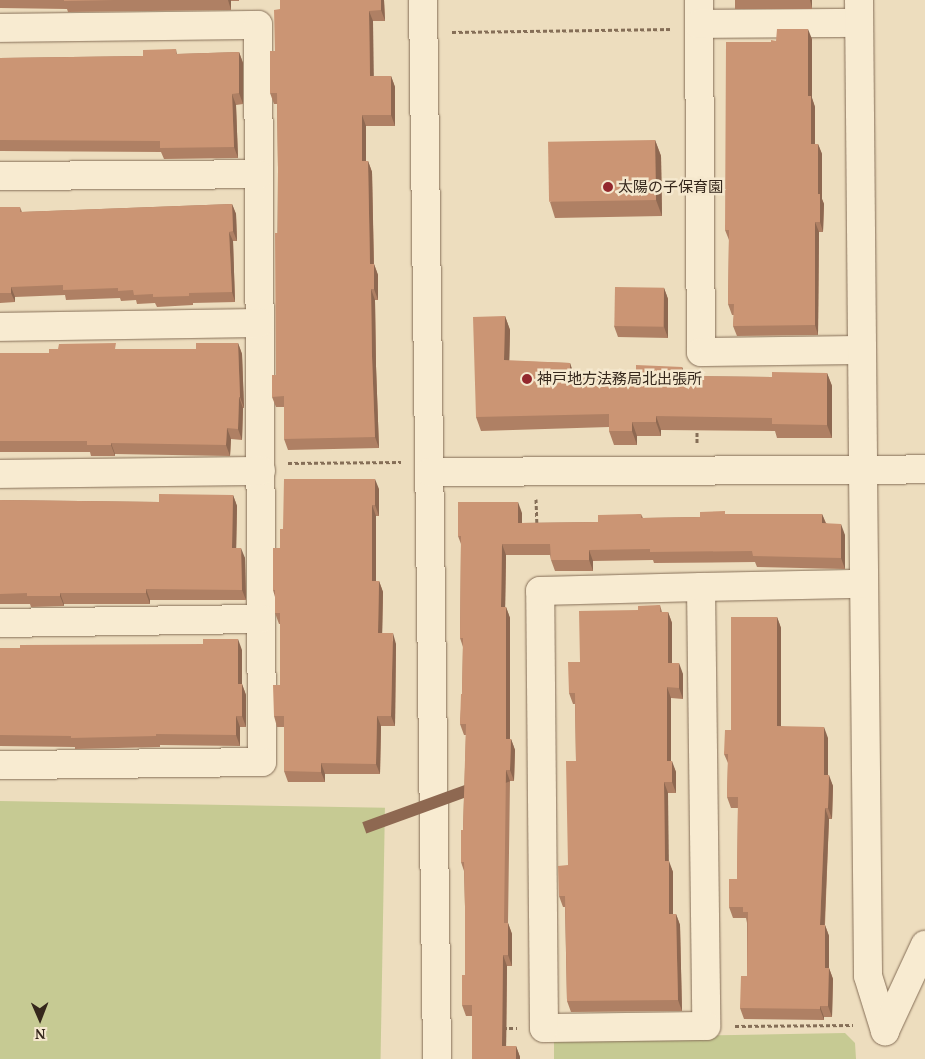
<!DOCTYPE html>
<meta charset="utf-8">
<style>
body{margin:0}
#map{position:relative;width:925px;height:1059px;overflow:hidden;background:#edddbe;font-family:"PT Serif","Noto Sans JP",serif}
div>[style]{position:absolute}
[style*='--x']{left:calc(var(--x)*1px);top:calc(var(--y)*1px);width:calc(var(--w)*1px);rotate:calc(var(--a)*1deg)}
.green>*{inset:0;background:#c6ca93;transform-origin:0 0}
.path>*{height:3px;margin-top:-1.5px;transform-origin:0;background:repeating-linear-gradient(90deg,#856e57 0 4px,transparent 0 6.5px)}
.roads{filter:drop-shadow(0 0 1px #856e57) drop-shadow(0 0 1px #856e57)}
.street>*{height:28px;margin:-14px;padding:0 14px;transform-origin:14px;border-radius:14px;background:#f8ebd1}
.secondary>*{height:28px;margin:-14px;padding:0 14px;transform-origin:14px;border-radius:14px;background:#f8ebd1}
.wall>*{inset:0;background:#af8064;transform-origin:0 0}
.shaded-wall>*{inset:0;background:#8e6851;transform-origin:0 0}
.building>*{inset:0;background:#cb9574;transform-origin:0 0}
.dots>*{width:14px;height:14px;translate:-50% -50%;box-sizing:border-box;border:2px solid #f5e8ce;border-radius:50%}
span{translate:-50% -50%;white-space:nowrap;text-align:center;line-height:1.15;-webkit-text-stroke:5px #f5e8ce;paint-order:stroke}
.poi-label{font-size:15px;color:#35271c}
.left{translate:0 -50%;text-align:left}
.north{position:absolute;left:15px;top:994px;width:50px;height:50px;-webkit-text-stroke:4px #f5e8ce;paint-order:stroke;rotate:179deg;font-size:14px;font-weight:700;line-height:20px;text-align:center;color:#35271c}
.north::after{content:'';display:block;margin:auto;width:18px;height:22px;background:#35271c;clip-path:polygon(50% 0,100% 100%,50% 72%,0 100%)}
</style>
<div id="map">
<div class="green">
<div style="left:0;top:801px;width:385px;height:258px;rotate:1deg"></div>
<div style="clip-path:polygon(845px 1033px,855px 1043px,856px 1059px,554px 1059px,554px 1038px)"></div>
</div>
<div class="path">
<div style="--x:452;--y:32;--w:220;--a:-0.8"></div>
<div style="--x:697;--y:443;--w:17;--a:-90"></div>
<div style="--x:288;--y:463;--w:113;--a:-0.5"></div>
<div style="--x:536;--y:499;--w:27;--a:88"></div>
<div style="--x:735;--y:1026;--w:118;--a:-0.5"></div>
<div style="--x:503;--y:1028;--w:14;--a:0"></div>
</div>
<div class="roads">
<div class="street">
<div style="--x:699;--y:0;--w:352;--a:89.7"></div>
<div style="--x:701;--y:352;--w:161;--a:-0.7"></div>
<div style="--x:699;--y:24;--w:160;--a:-0.4"></div>
<div style="--x:0;--y:28;--w:258;--a:-0.7"></div>
<div style="--x:258;--y:25;--w:737;--a:89.69"></div>
<div style="--x:262;--y:762;--w:262;--a:179.3"></div>
<div style="--x:0;--y:176;--w:259;--a:-0.4"></div>
<div style="--x:0;--y:327;--w:260;--a:-0.9"></div>
<div style="--x:863;--y:469;--w:507;--a:89.43"></div>
<div style="--x:868;--y:976;--w:58;--a:72.8"></div>
<div style="--x:0;--y:474;--w:261;--a:-0.7"></div>
<div style="--x:701;--y:587;--w:439;--a:89.3"></div>
<div style="--x:706;--y:1026;--w:162;--a:179.3"></div>
<div style="--x:544;--y:1028;--w:437;--a:-90.5"></div>
<div style="--x:540;--y:591;--w:161;--a:-1.4"></div>
<div style="--x:701;--y:587;--w:163;--a:-1.1"></div>
<div style="--x:0;--y:623;--w:261;--a:-0.9"></div>
<div style="--x:885;--y:1031;--w:95;--a:-65.1"></div>
</div>
<div class="secondary">
<div style="--x:423;--y:0;--w:1059;--a:89.24"></div>
<div style="--x:859;--y:0;--w:469;--a:89.5"></div>
<div style="--x:430;--y:472;--w:495;--a:-0.3"></div>
</div>
</div>
<div class="wall">
<div style="clip-path:polygon(0 0,239px 0,239px 1px,231px 1px,231px 10px,68px 12px,67px 9px,0 8px)"></div>
<div style="clip-path:polygon(280px 0,384px 0,385px 21px,373px 21px,373px 76px,391px 76px,395px 87px,395px 126px,366px 126px,366px 161px,368px 161px,372px 172px,374px 264px,378px 275px,378px 300px,375px 300px,376px 366px,379px 448px,288px 450px,284px 439px,284px 407px,276px 407px,272px 397px,276px 375px,278px 169px,277px 104px,274px 104px,270px 93px,280px 9px)"></div>
<div style="left:735px;top:0;width:77px;height:9px"></div>
<div style="clip-path:polygon(812px 39px,812px 98px,815px 107px,815px 144px,818px 144px,822px 154px,822px 199px,824px 204px,823px 232px,819px 232px,818px 335px,737px 336px,733px 326px,734px 315px,732px 315px,728px 304px,729px 240px,725px 230px,771px 42px)"></div>
<div style="clip-path:polygon(176px 49px,177px 54px,239px 52px,243px 63px,243px 104px,236px 105px,238px 158px,164px 159px,161px 152px,0 151px,0 58px,143px 56px)"></div>
<div style="clip-path:polygon(655px 140px,661px 156px,662px 216px,555px 218px,550px 202px)"></div>
<div style="clip-path:polygon(232px 204px,236px 214px,237px 241px,233px 241px,235px 302px,193px 303px,193px 305px,157px 307px,155px 303px,137px 304px,136px 300px,121px 301px,120px 298px,66px 300px,65px 295px,15px 297px,15px 302px,0 303px,0 207px,20px 207px,22px 212px)"></div>
<div style="clip-path:polygon(664px 288px,668px 299px,668px 338px,618px 337px,614px 326px)"></div>
<div style="clip-path:polygon(505px 316px,510px 330px,509px 361px,570px 363px,573px 372px,636px 373px,682px 367px,685px 376px,772px 377px,827px 373px,832px 386px,832px 438px,777px 438px,775px 431px,661px 430px,661px 436px,637px 436px,637px 445px,614px 445px,609px 431px,609px 427px,481px 431px,476px 417px)"></div>
<div style="clip-path:polygon(238px 343px,242px 354px,244px 408px,243px 408px,242px 440px,231px 439px,230px 456px,115px 454px,115px 456px,91px 456px,90px 452px,0 452px,0 353px,49px 353px,118px 349px,196px 349px)"></div>
<div style="clip-path:polygon(379px 489px,379px 516px,376px 516px,376px 581px,379px 581px,383px 592px,382px 633px,396px 644px,395px 726px,381px 726px,380px 774px,325px 774px,325px 782px,288px 782px,284px 771px,284px 727px,277px 727px,274px 716px,280px 685px,280px 624px,279px 624px,275px 613px,275px 597px,273px 590px,283px 529px)"></div>
<div style="clip-path:polygon(233px 495px,237px 506px,236px 548px,245px 558px,246px 600px,150px 600px,150px 604px,64px 604px,64px 606px,31px 607px,30px 604px,0 604px,0 500px,159px 502px)"></div>
<div style="clip-path:polygon(522px 513px,522px 523px,598px 522px,641px 514px,643px 518px,700px 517px,726px 514px,822px 514px,826px 523px,845px 535px,845px 569px,757px 567px,755px 562px,654px 563px,653px 560px,593px 561px,593px 571px,555px 571px,551px 560px,550px 555px,506px 555px,505px 607px,506px 607px,510px 618px,510px 739px,511px 739px,515px 750px,514px 781px,510px 781px,508px 923px,512px 934px,512px 966px,507px 966px,506px 1046px,516px 1046px,520px 1057px,520px 1059px,472px 1016px,466px 1016px,462px 1005px,465px 975px,465px 907px,464px 871px,461px 862px,463px 830px,466px 735px,464px 735px,460px 724px,462px 694px,463px 647px,460px 638px,461px 544px,458px 536px)"></div>
<div style="clip-path:polygon(660px 605px,662px 612px,668px 612px,672px 623px,672px 663px,683px 674px,683px 699px,671px 698px,671px 761px,676px 772px,676px 793px,668px 793px,668px 861px,673px 872px,673px 914px,676px 914px,680px 925px,682px 1011px,571px 1012px,567px 1001px,565px 907px,563px 907px,559px 896px,568px 865px,576px 761px,575px 704px,573px 704px,569px 693px,580px 662px,638px 610px)"></div>
<div style="clip-path:polygon(777px 617px,781px 628px,781px 726px,828px 738px,828px 775px,833px 786px,832px 819px,829px 819px,825px 925px,829px 936px,829px 968px,833px 979px,832px 1017px,824px 1017px,824px 1020px,744px 1019px,740px 1008px,747px 976px,747px 923px,746px 918px,733px 918px,729px 907px,737px 879px,738px 808px,731px 808px,727px 797px,728px 763px,724px 754px,731px 730px)"></div>
<div style="clip-path:polygon(0 648px,242px 650px,242px 684px,246px 695px,246px 727px,240px 727px,240px 746px,160px 745px,160px 747px,75px 749px,75px 747px,0 746px)"></div>
</div>
<div class="shaded-wall">
<div style="clip-path:polygon(228px 0,231px 0,231px 10px)"></div>
<div style="clip-path:polygon(381px 0,384px 0,385px 21px,381px 10px)"></div>
<div style="clip-path:polygon(810px 0,812px 0,812px 8px)"></div>
<div style="clip-path:polygon(369px 11px,373px 21px,374px 87px,370px 76px)"></div>
<div style="clip-path:polygon(808px 29px,812px 39px,812px 98px,815px 107px,815px 154px,811px 144px,808px 96px)"></div>
<div style="clip-path:polygon(239px 52px,243px 63px,243px 104px,239px 93px)"></div>
<div style="clip-path:polygon(391px 76px,395px 87px,395px 126px,391px 115px)"></div>
<div style="clip-path:polygon(232px 94px,236px 105px,238px 158px,234px 147px)"></div>
<div style="clip-path:polygon(362px 115px,366px 126px,366px 172px,362px 161px)"></div>
<div style="clip-path:polygon(655px 140px,661px 156px,662px 216px,656px 200px)"></div>
<div style="clip-path:polygon(818px 144px,822px 154px,822px 199px,824px 204px,823px 232px,820px 222px,818px 194px)"></div>
<div style="clip-path:polygon(368px 161px,372px 172px,374px 275px,370px 264px)"></div>
<div style="clip-path:polygon(232px 204px,236px 214px,237px 241px,233px 231px)"></div>
<div style="clip-path:polygon(815px 222px,819px 232px,818px 335px,815px 325px)"></div>
<div style="clip-path:polygon(229px 232px,233px 241px,235px 302px,232px 292px)"></div>
<div style="clip-path:polygon(374px 264px,378px 275px,378px 300px,374px 289px)"></div>
<div style="clip-path:polygon(11px 287px,15px 297px,15px 302px,11px 293px)"></div>
<div style="clip-path:polygon(664px 288px,668px 299px,668px 338px,664px 327px)"></div>
<div style="clip-path:polygon(371px 289px,375px 300px,376px 366px,379px 448px,375px 437px,372px 356px)"></div>
<div style="clip-path:polygon(505px 316px,510px 330px,509px 374px,504px 360px)"></div>
<div style="clip-path:polygon(238px 343px,242px 354px,244px 408px,240px 397px)"></div>
<div style="clip-path:polygon(570px 363px,574px 376px,570px 372px)"></div>
<div style="clip-path:polygon(682px 367px,687px 381px,682px 376px)"></div>
<div style="clip-path:polygon(827px 373px,832px 386px,832px 438px,827px 425px)"></div>
<div style="clip-path:polygon(239px 397px,243px 408px,242px 440px,238px 429px)"></div>
<div style="clip-path:polygon(656px 416px,661px 430px,661px 436px,656px 422px)"></div>
<div style="clip-path:polygon(632px 422px,637px 436px,637px 445px,632px 431px)"></div>
<div style="clip-path:polygon(227px 428px,231px 439px,230px 456px,226px 445px)"></div>
<div style="clip-path:polygon(111px 443px,115px 454px,115px 456px,111px 445px)"></div>
<div style="clip-path:polygon(375px 479px,379px 489px,379px 516px,375px 505px)"></div>
<div style="clip-path:polygon(233px 495px,237px 506px,236px 559px,232px 548px)"></div>
<div style="clip-path:polygon(518px 502px,522px 513px,522px 534px,518px 523px)"></div>
<div style="clip-path:polygon(372px 505px,376px 516px,376px 592px,372px 581px)"></div>
<div style="clip-path:polygon(822px 514px,826px 524px,822px 523px)"></div>
<div style="clip-path:polygon(841px 524px,845px 535px,845px 569px,841px 558px)"></div>
<div style="clip-path:polygon(502px 544px,506px 555px,505px 618px,501px 607px)"></div>
<div style="clip-path:polygon(241px 548px,245px 558px,246px 600px,242px 590px)"></div>
<div style="clip-path:polygon(589px 550px,593px 561px,593px 571px,589px 560px)"></div>
<div style="clip-path:polygon(379px 581px,383px 592px,382px 643px,378px 633px)"></div>
<div style="clip-path:polygon(146px 589px,150px 600px,150px 604px,146px 593px)"></div>
<div style="clip-path:polygon(60px 593px,64px 604px,64px 606px,60px 596px)"></div>
<div style="clip-path:polygon(506px 607px,510px 618px,510px 750px,506px 739px)"></div>
<div style="clip-path:polygon(668px 612px,672px 623px,672px 674px,668px 663px)"></div>
<div style="clip-path:polygon(777px 617px,781px 628px,781px 737px,777px 726px)"></div>
<div style="clip-path:polygon(393px 633px,396px 644px,395px 726px,391px 716px)"></div>
<div style="clip-path:polygon(238px 639px,242px 650px,242px 695px,238px 684px)"></div>
<div style="clip-path:polygon(679px 663px,683px 674px,683px 699px,679px 688px)"></div>
<div style="clip-path:polygon(242px 684px,246px 695px,246px 727px,242px 716px)"></div>
<div style="clip-path:polygon(667px 687px,671px 698px,671px 772px,667px 761px)"></div>
<div style="clip-path:polygon(236px 716px,240px 727px,240px 746px,236px 735px)"></div>
<div style="clip-path:polygon(377px 716px,381px 726px,380px 774px,376px 764px)"></div>
<div style="clip-path:polygon(824px 727px,828px 738px,828px 786px,824px 775px)"></div>
<div style="clip-path:polygon(511px 739px,515px 750px,514px 781px,510px 770px)"></div>
<div style="clip-path:polygon(672px 761px,676px 772px,676px 793px,672px 782px)"></div>
<div style="clip-path:polygon(321px 763px,325px 774px,325px 782px,321px 772px)"></div>
<div style="left:506px;top:770px;width:12px;height:153px;rotate:70deg"></div>
<div style="clip-path:polygon(829px 775px,833px 786px,832px 819px,828px 808px)"></div>
<div style="clip-path:polygon(664px 782px,668px 793px,669px 872px,665px 861px)"></div>
<div style="clip-path:polygon(825px 808px,829px 819px,824px 936px,820px 925px)"></div>
<div style="clip-path:polygon(669px 861px,673px 872px,673px 925px,669px 914px)"></div>
<div style="clip-path:polygon(676px 914px,680px 925px,682px 1011px,678px 1000px)"></div>
<div style="clip-path:polygon(508px 923px,512px 934px,512px 966px,508px 955px)"></div>
<div style="clip-path:polygon(825px 925px,829px 936px,829px 969px,829px 968px,833px 979px,832px 1017px,828px 1006px,825px 968px)"></div>
<div style="clip-path:polygon(503px 955px,507px 966px,506px 1057px,502px 1046px)"></div>
<div style="clip-path:polygon(820px 1006px,824px 1017px,824px 1020px,820px 1009px)"></div>
<div style="clip-path:polygon(516px 1046px,520px 1057px,520px 1059px,516px 1059px)"></div>
</div>
<div class="building">
<div style="clip-path:polygon(64px 0,114px 0,64px 1px)"></div>
<div style="clip-path:polygon(280px 0,381px 0,381px 10px,369px 11px,370px 76px,391px 76px,391px 115px,362px 115px,362px 161px,368px 161px,370px 264px,374px 264px,374px 289px,371px 289px,372px 356px,375px 437px,284px 439px,284px 396px,272px 397px,272px 375px,276px 375px,275px 233px,278px 233px,278px 169px,277px 93px,270px 93px,270px 51px,275px 51px,274px 10px,280px 9px)"></div>
<div style="clip-path:polygon(777px 29px,808px 29px,808px 96px,811px 96px,811px 144px,818px 144px,818px 194px,820px 194px,820px 222px,815px 222px,815px 325px,733px 326px,734px 304px,728px 304px,729px 230px,725px 230px,726px 42px,771px 42px,771px 40px,776px 41px)"></div>
<div style="clip-path:polygon(176px 49px,176px 54px,239px 52px,239px 93px,232px 94px,234px 147px,160px 148px,160px 141px,0 140px,0 58px,143px 56px,143px 50px)"></div>
<div style="left:655px;top:140px;width:60px;height:107px;rotate:89deg"></div>
<div style="clip-path:polygon(232px 204px,233px 231px,229px 232px,232px 292px,189px 293px,189px 296px,153px 297px,153px 294px,134px 295px,133px 290px,118px 291px,118px 288px,63px 290px,63px 285px,11px 287px,11px 293px,0 293px,0 207px,20px 207px,20px 212px)"></div>
<div style="left:615px;top:287px;width:49px;height:39px;rotate:1deg"></div>
<div style="clip-path:polygon(505px 316px,504px 360px,570px 363px,570px 372px,636px 373px,636px 365px,682px 367px,682px 376px,772px 377px,772px 372px,827px 373px,827px 425px,772px 424px,772px 418px,656px 416px,656px 422px,632px 422px,632px 431px,609px 431px,609px 414px,476px 417px,473px 317px)"></div>
<div style="clip-path:polygon(116px 343px,115px 349px,196px 349px,196px 343px,238px 343px,240px 397px,239px 397px,238px 429px,227px 428px,226px 445px,111px 443px,111px 445px,87px 445px,87px 441px,0 441px,0 353px,49px 353px,49px 349px,58px 349px,59px 344px)"></div>
<div style="clip-path:polygon(284px 479px,375px 479px,375px 505px,372px 505px,372px 581px,379px 581px,378px 633px,393px 633px,391px 716px,377px 716px,376px 764px,321px 763px,321px 772px,284px 771px,284px 716px,274px 716px,273px 685px,280px 685px,280px 613px,275px 613px,275px 590px,273px 590px,273px 548px,280px 548px,280px 529px,283px 529px)"></div>
<div style="clip-path:polygon(159px 494px,233px 495px,232px 548px,241px 548px,242px 590px,146px 589px,146px 593px,60px 593px,60px 596px,27px 596px,27px 593px,0 594px,0 500px,159px 502px)"></div>
<div style="clip-path:polygon(458px 502px,518px 502px,518px 523px,598px 522px,598px 515px,641px 514px,641px 518px,700px 517px,700px 512px,725px 511px,725px 514px,822px 514px,822px 523px,841px 524px,841px 558px,753px 556px,752px 551px,650px 552px,650px 549px,589px 550px,589px 560px,551px 560px,550px 544px,502px 544px,501px 607px,506px 607px,506px 739px,511px 739px,510px 770px,506px 770px,504px 923px,508px 923px,508px 955px,503px 955px,502px 1046px,516px 1046px,516px 1059px,472px 1059px,472px 1005px,462px 1005px,462px 975px,465px 975px,465px 907px,464px 862px,461px 862px,461px 830px,463px 830px,466px 724px,460px 724px,461px 694px,462px 694px,463px 638px,460px 638px,461px 536px,458px 536px)"></div>
<div style="clip-path:polygon(660px 605px,660px 612px,668px 612px,668px 663px,679px 663px,679px 688px,667px 687px,667px 761px,672px 761px,672px 782px,664px 782px,665px 861px,669px 861px,669px 914px,676px 914px,678px 1000px,567px 1001px,565px 896px,559px 896px,558px 866px,568px 865px,566px 761px,576px 761px,575px 693px,569px 693px,568px 662px,580px 662px,579px 611px,638px 610px,638px 606px)"></div>
<div style="clip-path:polygon(731px 617px,777px 617px,777px 726px,824px 727px,824px 775px,829px 775px,828px 808px,825px 808px,820px 925px,825px 925px,825px 968px,829px 968px,828px 1006px,820px 1006px,820px 1009px,740px 1008px,741px 976px,747px 976px,748px 912px,743px 912px,743px 907px,729px 907px,729px 879px,737px 879px,738px 797px,727px 797px,728px 754px,724px 754px,725px 730px,731px 730px)"></div>
<div style="clip-path:polygon(203px 639px,238px 639px,238px 684px,242px 684px,242px 716px,236px 716px,236px 735px,156px 734px,156px 736px,71px 738px,71px 736px,0 735px,0 648px,20px 648px,20px 645px,203px 644px)"></div>
</div>
<div class="dots">
<div style="left:608px;top:187px;background:#93282d"></div>
<div style="left:527px;top:379px;background:#93282d"></div>
</div>
<div class="poi-label">
<span class="left" style="left:618px;top:187px">太陽の子保育園</span>
<span class="left" style="left:537px;top:379px">神戸地方法務局北出張所</span>
</div>
<div class="north">N</div>
</div>
